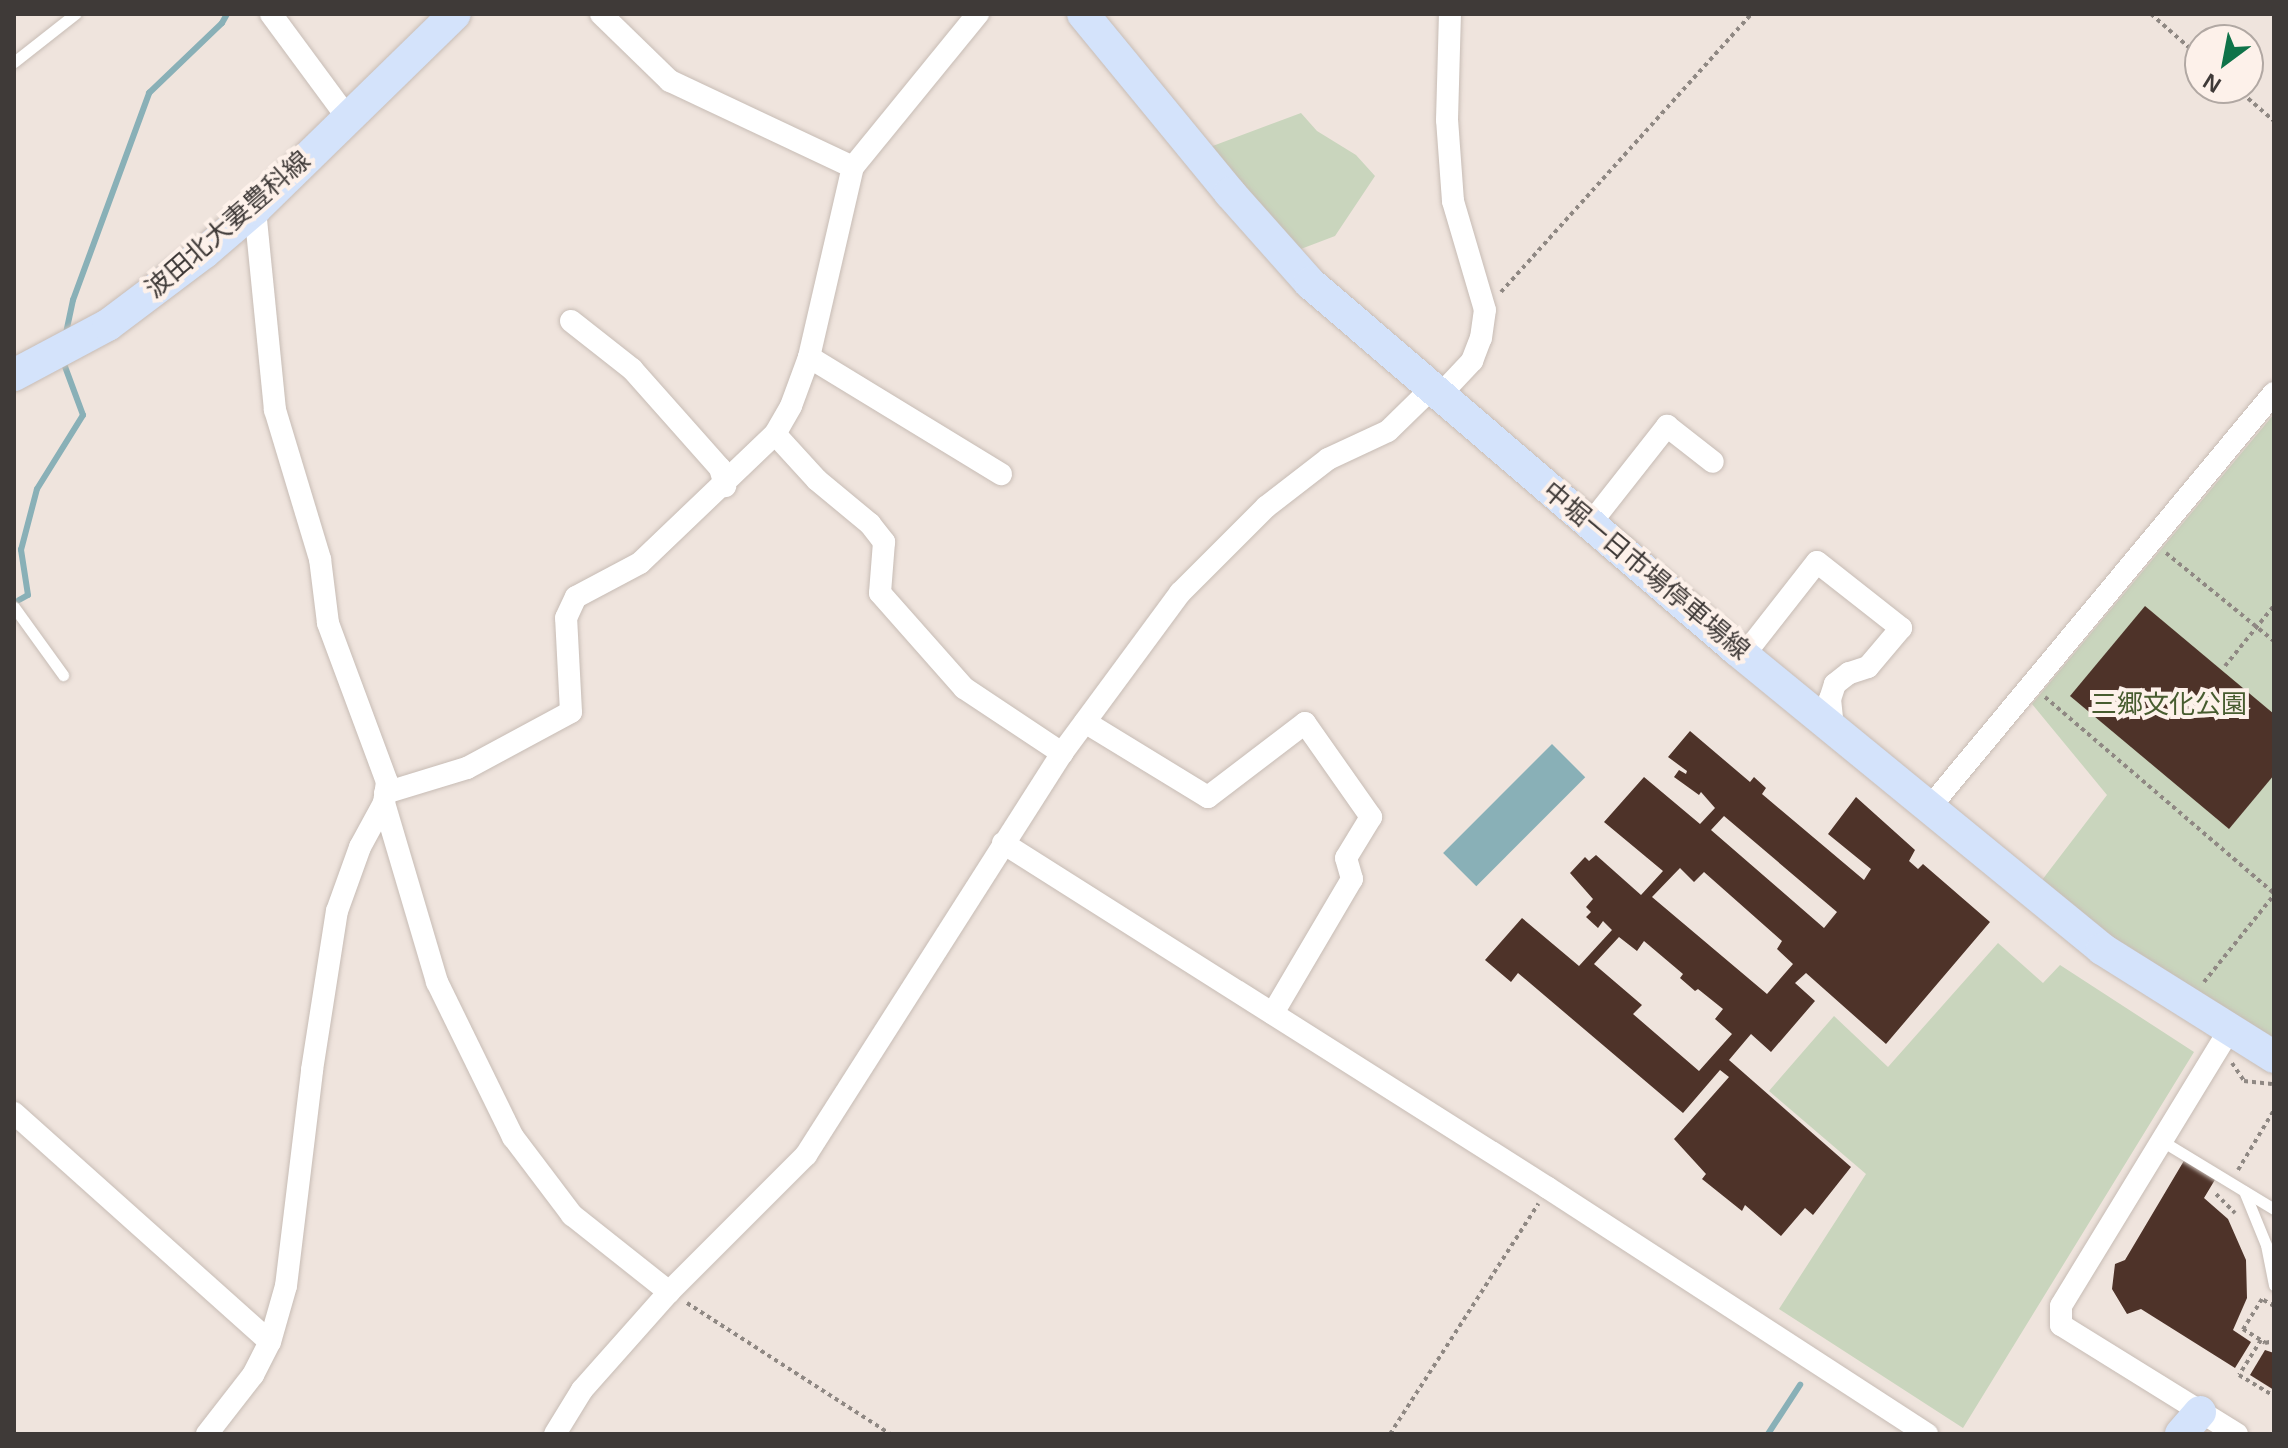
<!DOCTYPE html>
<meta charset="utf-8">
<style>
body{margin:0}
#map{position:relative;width:2288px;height:1448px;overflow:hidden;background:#efe4dd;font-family:Helvetica,"Noto Sans JP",sans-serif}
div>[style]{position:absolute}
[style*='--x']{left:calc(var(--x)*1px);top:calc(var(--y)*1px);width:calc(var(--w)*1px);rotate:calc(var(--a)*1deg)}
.green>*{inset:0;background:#c9d5bd}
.water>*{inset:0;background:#89b0b7;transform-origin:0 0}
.stream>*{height:6px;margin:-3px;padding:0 3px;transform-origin:3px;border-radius:3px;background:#89b0b7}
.building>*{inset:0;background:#4e3329}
.path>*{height:4px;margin-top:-2px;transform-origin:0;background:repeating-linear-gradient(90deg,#8f8883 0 4px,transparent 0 8px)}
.roads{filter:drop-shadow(0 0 2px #c7bcb5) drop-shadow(0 0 2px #c7bcb5)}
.lane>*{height:11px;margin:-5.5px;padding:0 5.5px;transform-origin:5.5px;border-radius:5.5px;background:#fff}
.street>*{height:22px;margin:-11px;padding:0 11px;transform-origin:11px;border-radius:11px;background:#fff}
.secondary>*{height:32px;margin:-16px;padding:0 16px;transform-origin:16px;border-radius:16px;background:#d4e3fb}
span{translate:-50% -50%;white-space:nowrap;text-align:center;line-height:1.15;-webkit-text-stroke:8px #fdf1ea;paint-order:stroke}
.street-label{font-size:26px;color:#3f3a38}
.park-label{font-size:26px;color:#475c2f}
.frame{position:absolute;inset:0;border:16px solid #3f3a38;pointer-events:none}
.north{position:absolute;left:2184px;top:24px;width:80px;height:80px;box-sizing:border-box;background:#fdf1ea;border:2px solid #b1a8a3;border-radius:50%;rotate:212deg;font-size:22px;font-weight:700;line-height:32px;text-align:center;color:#3f3a38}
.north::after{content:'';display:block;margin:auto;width:28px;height:36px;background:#0f7349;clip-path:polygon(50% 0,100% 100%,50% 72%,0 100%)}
</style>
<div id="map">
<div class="green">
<div style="clip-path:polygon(1301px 113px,1317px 131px,1356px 155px,1375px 176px,1335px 236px,1293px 252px,1210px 147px)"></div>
<div style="clip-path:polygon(2274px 414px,2274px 1043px,2110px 943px,2039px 884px,2107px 795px,2032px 704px)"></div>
<div style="clip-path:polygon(1998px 943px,2043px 983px,2060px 965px,2194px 1052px,1963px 1428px,1779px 1309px,1866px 1174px,1769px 1091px,1834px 1016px,1888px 1067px)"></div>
</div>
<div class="water">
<div style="left:1552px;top:744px;width:47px;height:154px;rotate:45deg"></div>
</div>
<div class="stream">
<div style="--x:66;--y:333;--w:34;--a:-78"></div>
<div style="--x:73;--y:300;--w:221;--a:-69.8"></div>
<div style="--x:149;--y:93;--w:101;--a:-43.8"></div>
<div style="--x:222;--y:23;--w:10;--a:-61"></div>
<div style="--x:19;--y:600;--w:10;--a:-29"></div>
<div style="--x:28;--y:595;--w:46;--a:-98.8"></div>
<div style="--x:21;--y:550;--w:63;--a:-75.3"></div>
<div style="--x:37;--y:489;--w:87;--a:-58.1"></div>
<div style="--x:83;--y:415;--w:54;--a:-110.4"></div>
<div style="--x:1768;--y:1434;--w:59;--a:-56.9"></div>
</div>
<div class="building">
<div style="clip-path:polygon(2145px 606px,2274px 714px,2274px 775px,2229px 829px,2070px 696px)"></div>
<div style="clip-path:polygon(evenodd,1690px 731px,1750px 782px,1754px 777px,1766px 788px,1762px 794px,1864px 880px,1871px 869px,1828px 834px,1856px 797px,1915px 850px,1909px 861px,1918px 869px,1923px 864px,1990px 922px,1886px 1044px,1806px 973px,1795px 983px,1815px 1001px,1771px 1052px,1751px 1034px,1729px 1060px,1851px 1167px,1813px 1215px,1805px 1208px,1781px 1236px,1745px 1205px,1742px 1211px,1702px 1179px,1706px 1174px,1674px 1139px,1729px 1077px,1720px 1070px,1683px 1113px,1518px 973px,1511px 982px,1485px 960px,1522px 918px,1579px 966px,1612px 930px,1603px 921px,1598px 928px,1586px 917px,1591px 912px,1586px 907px,1593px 899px,1570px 873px,1585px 857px,1589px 861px,1596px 855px,1641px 895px,1663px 871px,1604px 822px,1644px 777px,1700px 824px,1715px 808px,1701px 792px,1699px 795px,1674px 777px,1679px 770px,1686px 774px,1687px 771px,1668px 757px,1690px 731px,1724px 816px,1837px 912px,1824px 928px,1711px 830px,1724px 816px,1690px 731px,1680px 868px,1694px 882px,1704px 872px,1782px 941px,1777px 949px,1793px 964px,1767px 994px,1652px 897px,1680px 868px,1690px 731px,1619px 937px,1637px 951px,1644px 941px,1683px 974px,1680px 978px,1695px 991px,1698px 989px,1723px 1009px,1715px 1019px,1732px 1034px,1699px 1071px,1633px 1014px,1642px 1005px,1594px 964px,1619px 937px)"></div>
<div style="clip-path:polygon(2185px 1159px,2216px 1178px,2204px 1198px,2228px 1219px,2246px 1260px,2247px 1298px,2233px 1330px,2251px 1342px,2235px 1368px,2141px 1309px,2127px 1314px,2112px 1289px,2115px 1264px,2125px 1260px)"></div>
<div style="clip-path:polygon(2265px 1350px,2274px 1353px,2274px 1390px,2250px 1375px)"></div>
</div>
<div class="path">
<div style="--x:2151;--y:14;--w:65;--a:41.3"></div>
<div style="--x:2236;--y:88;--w:50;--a:41"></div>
<div style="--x:1501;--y:292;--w:374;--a:-48"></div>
<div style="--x:2166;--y:553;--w:139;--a:39.2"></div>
<div style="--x:2225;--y:666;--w:76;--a:-50.9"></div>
<div style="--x:2045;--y:697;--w:301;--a:40.6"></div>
<div style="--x:2204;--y:982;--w:112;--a:-51.2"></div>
<div style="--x:2232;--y:1063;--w:22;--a:56"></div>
<div style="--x:2244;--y:1081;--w:28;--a:6"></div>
<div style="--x:2238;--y:1170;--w:70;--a:-59"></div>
<div style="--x:2216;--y:1194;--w:27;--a:45"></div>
<div style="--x:687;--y:1303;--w:242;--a:32.8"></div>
<div style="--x:2274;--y:1306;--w:14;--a:-150"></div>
<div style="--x:2262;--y:1299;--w:36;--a:122"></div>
<div style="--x:2243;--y:1329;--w:26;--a:32"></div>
<div style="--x:2265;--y:1343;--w:9;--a:-13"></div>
<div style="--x:2261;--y:1340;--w:41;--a:122.2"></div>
<div style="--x:2239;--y:1375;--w:41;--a:31"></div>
<div style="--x:1390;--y:1434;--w:274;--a:-57.2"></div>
</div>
<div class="roads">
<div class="lane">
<div style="--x:14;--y:62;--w:78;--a:-38.2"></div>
<div style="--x:14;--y:607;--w:84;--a:54.2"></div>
<div style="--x:2162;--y:1141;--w:131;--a:31.3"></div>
<div style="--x:2244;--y:1191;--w:58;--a:67.8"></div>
<div style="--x:2266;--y:1245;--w:41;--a:78.7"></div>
</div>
<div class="street">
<div style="--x:271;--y:14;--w:128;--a:53.6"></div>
<div style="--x:601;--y:14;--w:96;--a:44.2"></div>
<div style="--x:670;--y:81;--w:202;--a:25.2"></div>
<div style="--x:571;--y:321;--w:78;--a:38.2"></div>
<div style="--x:632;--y:369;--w:132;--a:48.4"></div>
<div style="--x:720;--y:468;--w:19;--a:74"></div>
<div style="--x:809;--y:357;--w:225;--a:31.4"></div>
<div style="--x:1440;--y:395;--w:47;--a:-46.7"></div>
<div style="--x:1472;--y:361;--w:25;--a:-69"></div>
<div style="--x:1481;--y:338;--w:28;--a:-82"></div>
<div style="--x:1485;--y:310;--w:114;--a:-106.4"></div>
<div style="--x:1453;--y:201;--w:81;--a:-94.2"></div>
<div style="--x:1447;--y:120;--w:106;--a:-88.4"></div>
<div style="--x:775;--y:434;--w:62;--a:47.6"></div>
<div style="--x:817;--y:480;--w:69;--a:39.7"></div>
<div style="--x:870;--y:524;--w:23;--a:52"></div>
<div style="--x:884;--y:542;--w:51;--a:94.5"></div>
<div style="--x:880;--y:593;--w:127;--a:48.5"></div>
<div style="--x:964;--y:688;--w:118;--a:33.6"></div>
<div style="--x:1590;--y:524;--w:125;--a:-51.8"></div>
<div style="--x:1667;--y:426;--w:58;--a:38"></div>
<div style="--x:1744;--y:655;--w:118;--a:-51.9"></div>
<div style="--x:1817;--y:562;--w:107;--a:38.2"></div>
<div style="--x:1901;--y:628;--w:51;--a:130.2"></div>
<div style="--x:1868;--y:667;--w:20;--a:162"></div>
<div style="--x:1849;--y:673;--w:18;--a:142"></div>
<div style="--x:1835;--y:684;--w:16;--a:108"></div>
<div style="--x:1830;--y:699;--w:29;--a:84"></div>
<div style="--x:1085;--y:722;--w:144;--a:31.4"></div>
<div style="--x:1208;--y:797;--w:122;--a:-37.3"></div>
<div style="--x:1305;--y:723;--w:115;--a:54.9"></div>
<div style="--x:1371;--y:817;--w:48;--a:121.4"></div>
<div style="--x:1346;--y:858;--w:22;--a:74"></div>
<div style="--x:1352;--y:879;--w:156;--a:120.5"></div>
<div style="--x:385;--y:793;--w:86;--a:-17"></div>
<div style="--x:467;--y:768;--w:118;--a:-28.3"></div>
<div style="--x:571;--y:712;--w:94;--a:-93"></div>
<div style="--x:566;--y:618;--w:23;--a:-65"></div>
<div style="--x:576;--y:597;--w:72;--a:-28"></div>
<div style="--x:640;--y:563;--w:187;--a:-43.7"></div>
<div style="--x:775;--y:434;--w:32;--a:-60"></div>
<div style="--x:791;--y:406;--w:52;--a:-69.8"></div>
<div style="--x:809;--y:357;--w:195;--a:-77"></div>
<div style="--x:853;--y:167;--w:198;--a:-50.8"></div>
<div style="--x:384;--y:803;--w:187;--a:73.5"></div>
<div style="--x:437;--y:982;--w:173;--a:63.9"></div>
<div style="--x:513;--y:1137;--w:98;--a:52.9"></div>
<div style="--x:572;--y:1215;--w:124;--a:38.4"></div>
<div style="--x:1930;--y:807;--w:538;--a:-50.28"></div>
<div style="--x:1003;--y:843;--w:645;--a:32.33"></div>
<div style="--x:1548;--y:1188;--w:452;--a:33"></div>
<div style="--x:2230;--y:1029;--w:324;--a:121.4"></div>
<div style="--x:2061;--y:1306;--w:19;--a:90"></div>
<div style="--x:2061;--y:1325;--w:207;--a:31.8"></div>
<div style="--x:14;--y:1113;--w:343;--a:41.8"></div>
<div style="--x:207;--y:1434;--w:75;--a:-52.1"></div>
<div style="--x:253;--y:1375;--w:37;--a:-63"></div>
<div style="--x:270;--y:1342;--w:58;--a:-74.1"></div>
<div style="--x:286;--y:1286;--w:218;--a:-83.1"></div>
<div style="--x:312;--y:1070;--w:161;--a:-81.1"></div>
<div style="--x:337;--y:911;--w:68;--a:-70.2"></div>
<div style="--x:360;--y:847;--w:50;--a:-61.4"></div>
<div style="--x:384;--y:803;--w:21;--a:-82"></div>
<div style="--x:387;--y:782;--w:170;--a:-110.4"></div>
<div style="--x:328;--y:623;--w:64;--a:-97.1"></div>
<div style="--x:320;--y:559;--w:156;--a:-106.8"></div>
<div style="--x:275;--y:410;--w:202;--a:-95.7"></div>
<div style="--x:555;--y:1434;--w:52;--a:-58.5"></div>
<div style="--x:582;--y:1390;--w:131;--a:-48.4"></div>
<div style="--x:669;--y:1292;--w:194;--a:-45"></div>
<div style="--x:806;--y:1155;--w:477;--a:-57.5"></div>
<div style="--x:1062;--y:753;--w:199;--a:-53.6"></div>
<div style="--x:1180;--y:593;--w:122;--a:-45"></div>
<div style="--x:1266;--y:507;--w:78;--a:-37.7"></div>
<div style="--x:1328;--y:459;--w:66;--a:-25"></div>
<div style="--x:1388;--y:431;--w:62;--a:-44.3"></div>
</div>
<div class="secondary">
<div style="--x:1083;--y:14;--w:232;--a:50.6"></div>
<div style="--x:1230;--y:193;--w:120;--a:48.4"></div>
<div style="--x:1310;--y:283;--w:563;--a:40.68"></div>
<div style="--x:1737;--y:650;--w:472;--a:39.3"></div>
<div style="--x:2102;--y:949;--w:203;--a:32.1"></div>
<div style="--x:14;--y:375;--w:106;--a:-28"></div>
<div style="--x:108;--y:325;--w:121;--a:-37"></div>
<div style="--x:205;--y:252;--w:66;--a:-40.7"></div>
<div style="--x:255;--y:209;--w:279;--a:-44.3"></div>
<div style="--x:2181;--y:1434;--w:29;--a:-49"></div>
</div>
</div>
<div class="street-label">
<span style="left:228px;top:225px;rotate:-41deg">波田北大妻豊科線</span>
<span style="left:1646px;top:571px;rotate:40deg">中堀一日市場停車場線</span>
</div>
<div class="park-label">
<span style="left:2169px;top:705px">三郷文化公園</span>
</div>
<div class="frame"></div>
<div class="north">N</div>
</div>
